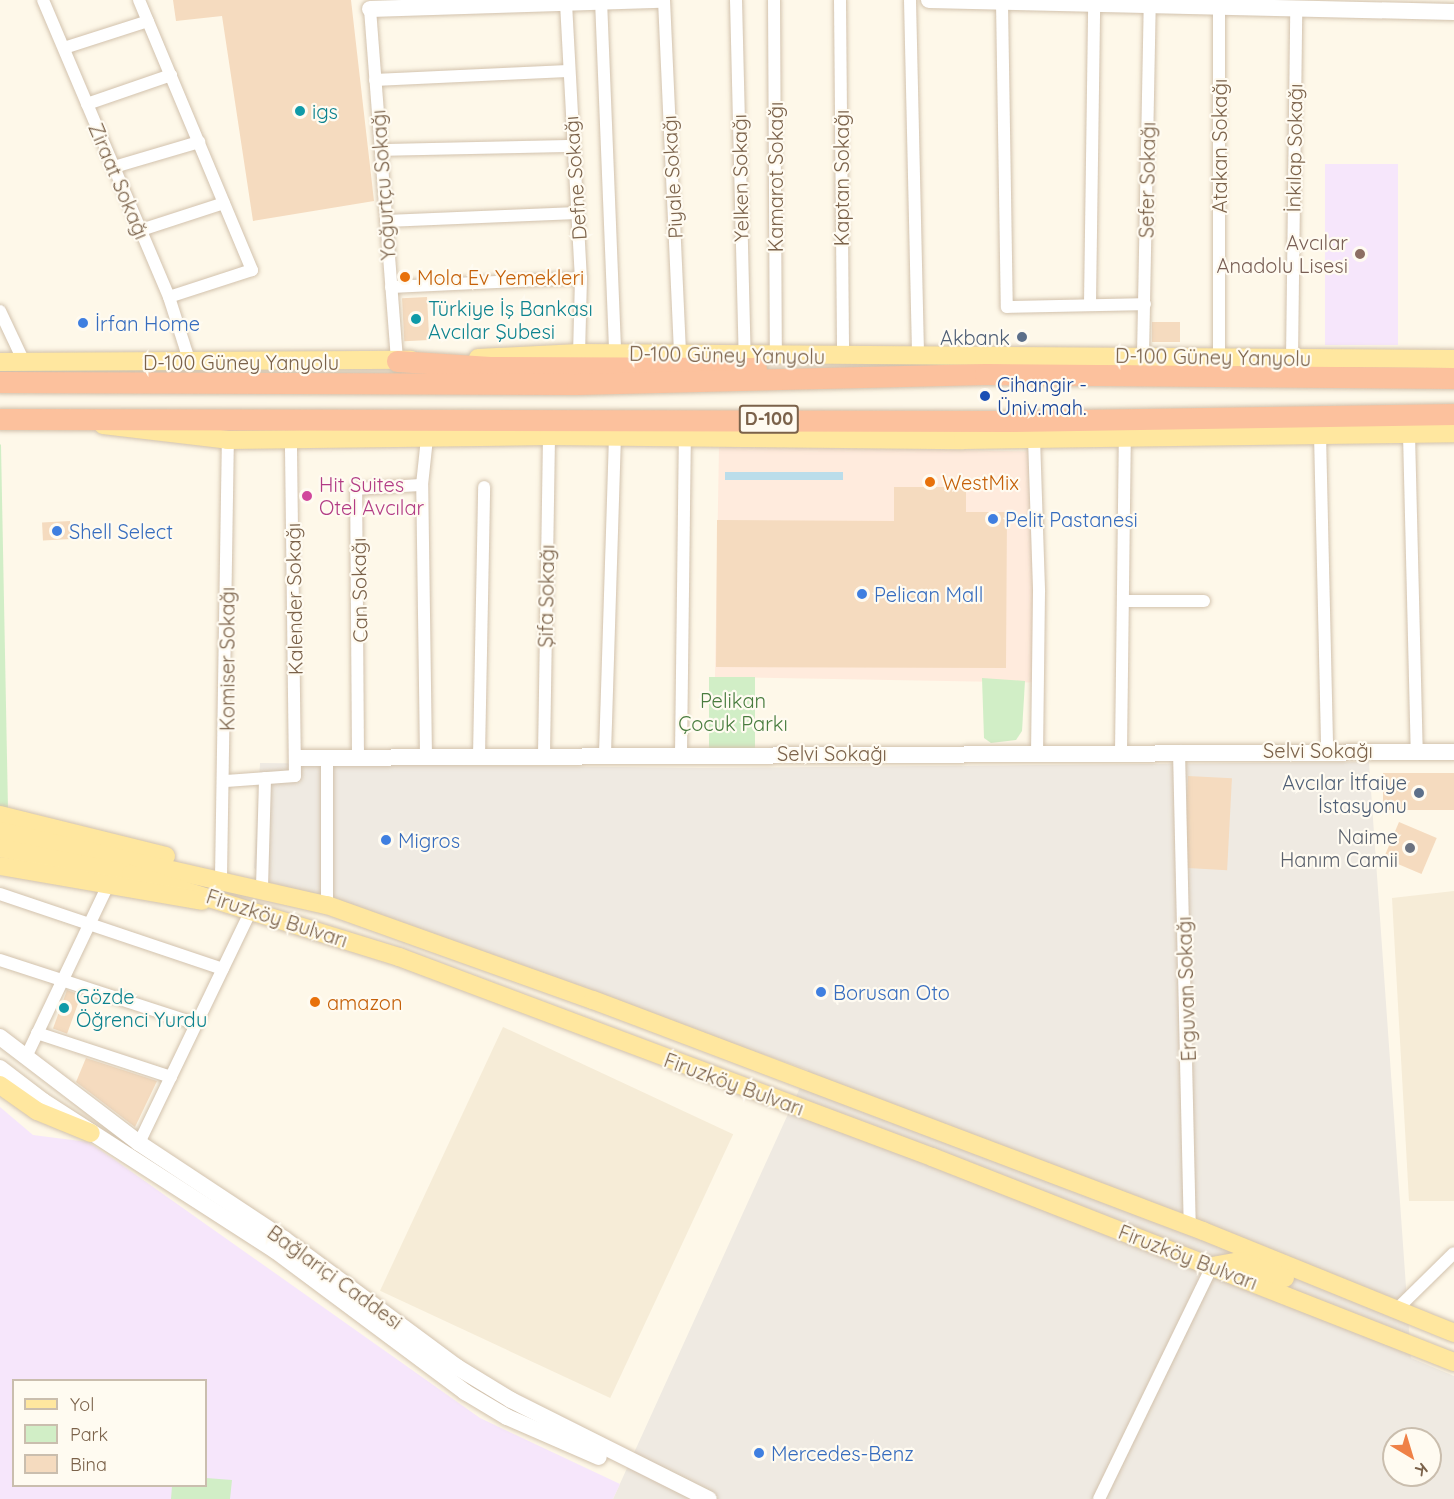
<!DOCTYPE html>
<meta charset="utf-8">
<style>
body{margin:0}
#map{position:relative;width:1454px;height:1499px;overflow:hidden;background:#fef8e9;font-family:Quicksand,sans-serif}
div>[style]{position:absolute}
[style*='--x']{left:calc(var(--x)*1px);top:calc(var(--y)*1px);width:calc(var(--w)*1px);rotate:calc(var(--a)*1deg)}
.residential>*{inset:0;background:#f6ecd7;transform-origin:0 0}
.commercial>*{inset:0;background:#ffebdd;transform-origin:0 0}
.industrial>*{inset:0;background:#efeae2}
.education>*{inset:0;background:#f6e6fb;transform-origin:0 0}
.green>*{inset:0;background:#d1eec6;transform-origin:0 0}
.water>*{inset:0;background:#bbddea;transform-origin:0 0}
.building>*{inset:0;background:#f5dbbf;transform-origin:0 0}
.roads{filter:drop-shadow(0 0 2px #d2c2ad) drop-shadow(0 0 2px #d2c2ad)}
.street>*{height:12px;margin:-6px;padding:0 6px;transform-origin:6px;border-radius:6px;background:#fff}
.secondary>*{height:16px;margin:-8px;padding:0 8px;transform-origin:8px;border-radius:8px;background:#fff}
.primary>*{height:18px;margin:-9px;padding:0 9px;transform-origin:9px;border-radius:9px;background:#ffe79f}
.highway>*{height:21px;margin:-10.5px;padding:0 10.5px;transform-origin:10.5px;border-radius:10.5px;background:#fcc19d}
.dots>*{width:16px;height:16px;translate:-50% -50%;box-sizing:border-box;border:3px solid #fffbf1;border-radius:50%}
span{translate:-50% -50%;white-space:nowrap;text-align:center;line-height:1.15;-webkit-text-stroke:4.5px #fffbf1;paint-order:stroke}
.shield-label span{padding:2px 4px;background:#fffbf1;border:2px solid;border-radius:4px;-webkit-text-stroke-width:0}
.shield-label{font-size:18px;color:#7b624a;font-weight:700}
.culture-label{font-size:20px;color:#0d838f}
.left{translate:0 -50%;text-align:left}
.street-label{font-size:20px;color:#7b624a}
.education-label{font-size:20px;color:#785e54}
.right{translate:-100% -50%;text-align:right}
.food-label{font-size:20px;color:#c56008}
.shop-label{font-size:20px;color:#366cbe}
.service-label{font-size:20px;color:#4e5e75}
.transit-label{font-size:20px;color:#164399}
.hotel-label{font-size:20px;color:#b23c85}
.park-label{font-size:20px;color:#487c3e}
.worship-label{font-size:20px;color:#5b616d}
.legend{position:absolute;left:12px;top:1379px;width:195px;height:108px;box-sizing:border-box;background:#fffbf1;border:2px solid #cabeae;margin:0;padding:8px 10px;list-style:none;font-size:18px;color:#7b624a}
.legend li{display:flex;align-items:center;gap:12px;height:30px}
.legend b{width:30px;border:2px solid #cabeae}
.north{position:absolute;left:1382px;top:1427px;width:60px;height:60px;box-sizing:border-box;background:#fffbf1;border:2px solid #cabeae;border-radius:50%;rotate:142deg;font-size:16px;font-weight:700;line-height:24px;text-align:center;color:#7b624a}
.north::after{content:'';display:block;margin:auto;width:21px;height:27px;background:#ef8147;clip-path:polygon(50% 0,100% 100%,50% 72%,0 100%)}
</style>
<div id="map">
<div class="residential">
<div style="clip-path:polygon(1454px 891px,1454px 1201px,1409px 1201px,1392px 898px)"></div>
<div style="left:503px;top:1027px;width:254px;height:291px;rotate:25deg"></div>
</div>
<div class="commercial">
<div style="left:719px;top:446px;width:319px;height:231px;rotate:1deg"></div>
</div>
<div class="industrial">
<div style="clip-path:polygon(evenodd,1369px 762px,1411px 1358px,1454px 1376px,1454px 1499px,613px 1499px,808px 1070px,268px 882px,254px 868px,260px 763px,701px 768px,1369px 762px,1394px 1439px,1430px 1439px,1430px 1475px,1394px 1475px,1394px 1439px)"></div>
</div>
<div class="education">
<div style="left:1325px;top:164px;width:73px;height:181px"></div>
<div style="clip-path:polygon(evenodd,0 1107px,33px 1135px,88px 1142px,115px 1160px,480px 1418px,620px 1484px,613px 1499px,0 1499px,0 1107px,14px 1380px,206px 1380px,206px 1486px,14px 1486px,14px 1380px)"></div>
</div>
<div class="green">
<div style="clip-path:polygon(0 444px,1px 445px,8px 810px,0 808px)"></div>
<div style="left:709px;top:677px;width:46px;height:72px"></div>
<div style="clip-path:polygon(982px 678px,1025px 681px,1022px 731px,1016px 740px,991px 743px,984px 738px)"></div>
<div style="clip-path:polygon(206px 1478px,232px 1480px,230px 1499px,171px 1499px,172px 1486px,206px 1486px)"></div>
</div>
<div class="water">
<div style="left:843px;top:472px;width:8px;height:118px;rotate:90deg"></div>
</div>
<div class="building">
<div style="clip-path:polygon(173px 0,351px 0,374px 201px,253px 221px,222px 16px,176px 21px)"></div>
<div style="left:427px;top:297px;width:43px;height:25px;rotate:87deg"></div>
<div style="left:1180px;top:322px;width:20px;height:28px;rotate:90deg"></div>
<div style="clip-path:polygon(894px 487px,966px 487px,966px 512px,1007px 512px,1006px 668px,716px 667px,717px 520px,894px 521px)"></div>
<div style="left:70px;top:521px;width:18px;height:28px;rotate:87deg"></div>
<div style="left:1454px;top:773px;width:37px;height:71px;rotate:90deg"></div>
<div style="left:1188px;top:776px;width:44px;height:92px;rotate:3deg"></div>
<div style="left:1399px;top:822px;width:41px;height:39px;rotate:23deg"></div>
<div style="left:67px;top:990px;width:15px;height:41px;rotate:20deg"></div>
<div style="clip-path:polygon(86px 1058px,157px 1081px,135px 1127px,76px 1082px)"></div>
</div>
<div class="roads">
<div class="street">
<div style="--x:43;--y:0;--w:323;--a:67"></div>
<div style="--x:169;--y:297;--w:69;--a:72.3"></div>
<div style="--x:139;--y:0;--w:293;--a:67.3"></div>
<div style="--x:252;--y:270;--w:87;--a:162"></div>
<div style="--x:601;--y:0;--w:354;--a:87.7"></div>
<div style="--x:664;--y:0;--w:354;--a:87.4"></div>
<div style="--x:736;--y:0;--w:356;--a:88.6"></div>
<div style="--x:774;--y:0;--w:355;--a:89.7"></div>
<div style="--x:840;--y:0;--w:356;--a:89.5"></div>
<div style="--x:910;--y:0;--w:356;--a:88.7"></div>
<div style="--x:1002;--y:2;--w:305;--a:89.1"></div>
<div style="--x:1007;--y:307;--w:138;--a:-1.2"></div>
<div style="--x:566;--y:3;--w:275;--a:86.9"></div>
<div style="--x:581;--y:278;--w:75;--a:91.5"></div>
<div style="--x:370;--y:9;--w:353;--a:85.6"></div>
<div style="--x:64;--y:48;--w:88;--a:-17.8"></div>
<div style="--x:375;--y:80;--w:192;--a:-2.7"></div>
<div style="--x:87;--y:104;--w:89;--a:-19"></div>
<div style="--x:381;--y:150;--w:192;--a:-1.2"></div>
<div style="--x:114;--y:167;--w:89;--a:-16.4"></div>
<div style="--x:386;--y:221;--w:191;--a:-2.4"></div>
<div style="--x:141;--y:230;--w:87;--a:-18"></div>
<div style="--x:391;--y:287;--w:190;--a:-2.7"></div>
<div style="--x:1090;--y:303;--w:299;--a:-89.2"></div>
<div style="--x:0;--y:311;--w:56;--a:64.8"></div>
<div style="--x:1143;--y:356;--w:356;--a:-88.9"></div>
<div style="--x:1219;--y:357;--w:350;--a:-90"></div>
<div style="--x:1292;--y:359;--w:350;--a:-89.3"></div>
<div style="--x:1320;--y:434;--w:316;--a:88.7"></div>
<div style="--x:1409;--y:434;--w:317;--a:88.6"></div>
<div style="--x:1034;--y:438;--w:154;--a:88.1"></div>
<div style="--x:1039;--y:592;--w:160;--a:90.7"></div>
<div style="--x:1123;--y:601;--w:81;--a:0"></div>
<div style="--x:1179;--y:751;--w:476;--a:88.7"></div>
<div style="--x:1121;--y:752;--w:313;--a:-89.3"></div>
<div style="--x:605;--y:754;--w:318;--a:-88.2"></div>
<div style="--x:681;--y:754;--w:317;--a:-89.3"></div>
<div style="--x:544;--y:755;--w:319;--a:-89.1"></div>
<div style="--x:479;--y:756;--w:269;--a:-88.9"></div>
<div style="--x:426;--y:757;--w:272;--a:-90.8"></div>
<div style="--x:422;--y:485;--w:47;--a:-83.9"></div>
<div style="--x:327;--y:758;--w:147;--a:90"></div>
<div style="--x:358;--y:758;--w:269;--a:-90.4"></div>
<div style="--x:356;--y:489;--w:66;--a:-3.5"></div>
<div style="--x:226;--y:781;--w:69;--a:-4.1"></div>
<div style="--x:295;--y:776;--w:337;--a:-90.7"></div>
<div style="--x:221;--y:878;--w:438;--a:-89.1"></div>
<div style="--x:262;--y:887;--w:109;--a:-88.4"></div>
<div style="--x:0;--y:894;--w:235;--a:18.6"></div>
<div style="--x:0;--y:960;--w:207;--a:18"></div>
<div style="--x:37;--y:1033;--w:141;--a:18.2"></div>
<div style="--x:26;--y:1057;--w:188;--a:-64.5"></div>
<div style="--x:139;--y:1143;--w:261;--a:-64.3"></div>
<div style="--x:1398;--y:1308;--w:78;--a:-44.5"></div>
<div style="--x:1099;--y:1499;--w:259;--a:-64.1"></div>
</div>
<div class="secondary">
<div style="--x:929;--y:0;--w:525;--a:1.31"></div>
<div style="--x:370;--y:9;--w:291;--a:-1.8"></div>
<div style="--x:297;--y:758;--w:1157;--a:-0.3"></div>
<div style="--x:0;--y:1037;--w:175;--a:37.3"></div>
<div style="--x:139;--y:1143;--w:174;--a:33.5"></div>
<div style="--x:284;--y:1239;--w:215;--a:36.5"></div>
<div style="--x:457;--y:1367;--w:63;--a:31.4"></div>
<div style="--x:511;--y:1400;--w:221;--a:26.6"></div>
<div style="--x:0;--y:1068;--w:54;--a:37.5"></div>
<div style="--x:43;--y:1101;--w:277;--a:32.8"></div>
<div style="--x:276;--y:1251;--w:236;--a:36.7"></div>
<div style="--x:465;--y:1392;--w:49;--a:30.8"></div>
<div style="--x:507;--y:1417;--w:100;--a:23.5"></div>
</div>
<div class="primary">
<div style="--x:478;--y:358;--w:101;--a:-2.8"></div>
<div style="--x:579;--y:353;--w:875;--a:0.39"></div>
<div style="--x:0;--y:362;--w:411;--a:-0.3"></div>
<div style="--x:103;--y:425;--w:126;--a:6.8"></div>
<div style="--x:228;--y:440;--w:321;--a:-0.7"></div>
<div style="--x:549;--y:436;--w:414;--a:0.6"></div>
<div style="--x:963;--y:440;--w:491;--a:-0.8"></div>
<div style="--x:0;--y:815;--w:171;--a:13.9"></div>
<div style="--x:0;--y:831;--w:335;--a:12.8"></div>
<div style="--x:327;--y:905;--w:282;--a:19.7"></div>
<div style="--x:593;--y:1000;--w:652;--a:20.74"></div>
<div style="--x:1203;--y:1231;--w:271;--a:22.1"></div>
<div style="--x:0;--y:848;--w:134;--a:11.2"></div>
<div style="--x:131;--y:874;--w:281;--a:17.2"></div>
<div style="--x:399;--y:957;--w:569;--a:20.57"></div>
<div style="--x:932;--y:1157;--w:561;--a:21.44"></div>
<div style="--x:0;--y:866;--w:205;--a:9.8"></div>
<div style="--x:0;--y:1085;--w:45;--a:35.1"></div>
<div style="--x:37;--y:1111;--w:58;--a:22.2"></div>
<div style="--x:1212;--y:1266;--w:28;--a:-10"></div>
<div style="--x:1240;--y:1261;--w:48;--a:20.7"></div>
</div>
<div class="highway">
<div style="--x:397;--y:361;--w:93;--a:3.7"></div>
<div style="--x:490;--y:367;--w:266;--a:0.2"></div>
<div style="--x:0;--y:382;--w:577;--a:0.2"></div>
<div style="--x:577;--y:384;--w:408;--a:-1.4"></div>
<div style="--x:985;--y:374;--w:469;--a:0.5"></div>
<div style="--x:0;--y:419;--w:1014;--a:0.11"></div>
<div style="--x:1014;--y:421;--w:440;--a:-0.9"></div>
</div>
</div>
<div class="dots">
<div style="left:300px;top:111px;background:#0f9aa8"></div>
<div style="left:1360px;top:254px;background:#8d6e63"></div>
<div style="left:405px;top:277px;background:#e8710a"></div>
<div style="left:416px;top:319px;background:#0f9aa8"></div>
<div style="left:83px;top:323px;background:#3f7fe0"></div>
<div style="left:1022px;top:337px;background:#5c6f8a"></div>
<div style="left:985px;top:396px;background:#1a4fb4"></div>
<div style="left:930px;top:482px;background:#e8710a"></div>
<div style="left:307px;top:496px;background:#d1479c"></div>
<div style="left:993px;top:519px;background:#3f7fe0"></div>
<div style="left:57px;top:531px;background:#3f7fe0"></div>
<div style="left:862px;top:594px;background:#3f7fe0"></div>
<div style="left:1419px;top:793px;background:#5c6f8a"></div>
<div style="left:386px;top:840px;background:#3f7fe0"></div>
<div style="left:1410px;top:848px;background:#6b7280"></div>
<div style="left:821px;top:992px;background:#3f7fe0"></div>
<div style="left:315px;top:1002px;background:#e8710a"></div>
<div style="left:64px;top:1008px;background:#0f9aa8"></div>
<div style="left:759px;top:1453px;background:#3f7fe0"></div>
</div>
<div class="shield-label">
<span style="left:769px;top:419px">D-100</span>
</div>
<div class="culture-label">
<span class="left" style="left:312px;top:111px">igs</span>
<span class="left" style="left:428px;top:320px">Türkiye İş Bankası<br>Avcılar Şubesi</span>
<span class="left" style="left:76px;top:1008px">Gözde<br>Öğrenci Yurdu</span>
</div>
<div class="street-label">
<span style="left:1219px;top:146px;rotate:-90deg">Atakan Sokağı</span>
<span style="left:1294px;top:148px;rotate:-89deg">İnkılap Sokağı</span>
<span style="left:672px;top:177px;rotate:-93deg">Piyale Sokağı</span>
<span style="left:775px;top:177px;rotate:-90deg">Kamarot Sokağı</span>
<span style="left:575px;top:178px;rotate:-94deg">Defne Sokağı</span>
<span style="left:740px;top:178px;rotate:-91deg">Yelken Sokağı</span>
<span style="left:841px;top:178px;rotate:-90deg">Kaptan Sokağı</span>
<span style="left:1147px;top:180px;rotate:-89deg">Sefer Sokağı</span>
<span style="left:119px;top:181px;rotate:67deg">Ziraat Sokağı</span>
<span style="left:383px;top:185px;rotate:-94deg">Yoğurtçu Sokağı</span>
<span style="left:727px;top:355px;rotate:1deg">D-100 Güney Yanyolu</span>
<span style="left:1213px;top:357px;rotate:1deg">D-100 Güney Yanyolu</span>
<span style="left:241px;top:362px">D-100 Güney Yanyolu</span>
<span style="left:359px;top:590px;rotate:-91deg">Can Sokağı</span>
<span style="left:546px;top:596px;rotate:-89deg">Şifa Sokağı</span>
<span style="left:294px;top:599px;rotate:-91deg">Kalender Sokağı</span>
<span style="left:227px;top:659px;rotate:-90deg">Komiser Sokağı</span>
<span style="left:1318px;top:750px">Selvi Sokağı</span>
<span style="left:832px;top:753px">Selvi Sokağı</span>
<span style="left:277px;top:918px;rotate:18deg">Firuzköy Bulvarı</span>
<span style="left:1186px;top:989px;rotate:-92deg">Erguvan Sokağı</span>
<span style="left:734px;top:1084px;rotate:20deg">Firuzköy Bulvarı</span>
<span style="left:1188px;top:1257px;rotate:21deg">Firuzköy Bulvarı</span>
<span style="left:335px;top:1277px;rotate:36deg">Bağlariçi Caddesi</span>
</div>
<div class="education-label">
<span class="right" style="left:1348px;top:254px">Avcılar<br>Anadolu Lisesi</span>
</div>
<div class="food-label">
<span class="left" style="left:417px;top:277px">Mola Ev Yemekleri</span>
<span class="left" style="left:942px;top:482px">WestMix</span>
<span class="left" style="left:327px;top:1002px">amazon</span>
</div>
<div class="shop-label">
<span class="left" style="left:95px;top:323px">İrfan Home</span>
<span class="left" style="left:1005px;top:519px">Pelit Pastanesi</span>
<span class="left" style="left:69px;top:531px">Shell Select</span>
<span class="left" style="left:874px;top:594px">Pelican Mall</span>
<span class="left" style="left:398px;top:840px">Migros</span>
<span class="left" style="left:833px;top:992px">Borusan Oto</span>
<span class="left" style="left:771px;top:1453px">Mercedes-Benz</span>
</div>
<div class="service-label">
<span class="right" style="left:1010px;top:337px">Akbank</span>
<span class="right" style="left:1407px;top:794px">Avcılar İtfaiye<br>İstasyonu</span>
</div>
<div class="transit-label">
<span class="left" style="left:997px;top:396px">Cihangir -<br>Üniv.mah.</span>
</div>
<div class="hotel-label">
<span class="left" style="left:319px;top:496px">Hit Suites<br>Otel Avcılar</span>
</div>
<div class="park-label">
<span style="left:733px;top:712px">Pelikan<br>Çocuk Parkı</span>
</div>
<div class="worship-label">
<span class="right" style="left:1398px;top:848px">Naime<br>Hanım Camii</span>
</div>
<ul class="legend">
<li><b style="height:8px;background:#ffe79f"></b>Yol</li>
<li><b style="height:16px;background:#d1eec6"></b>Park</li>
<li><b style="height:16px;background:#f5dbbf"></b>Bina</li>
</ul>
<div class="north">K</div>
</div>
